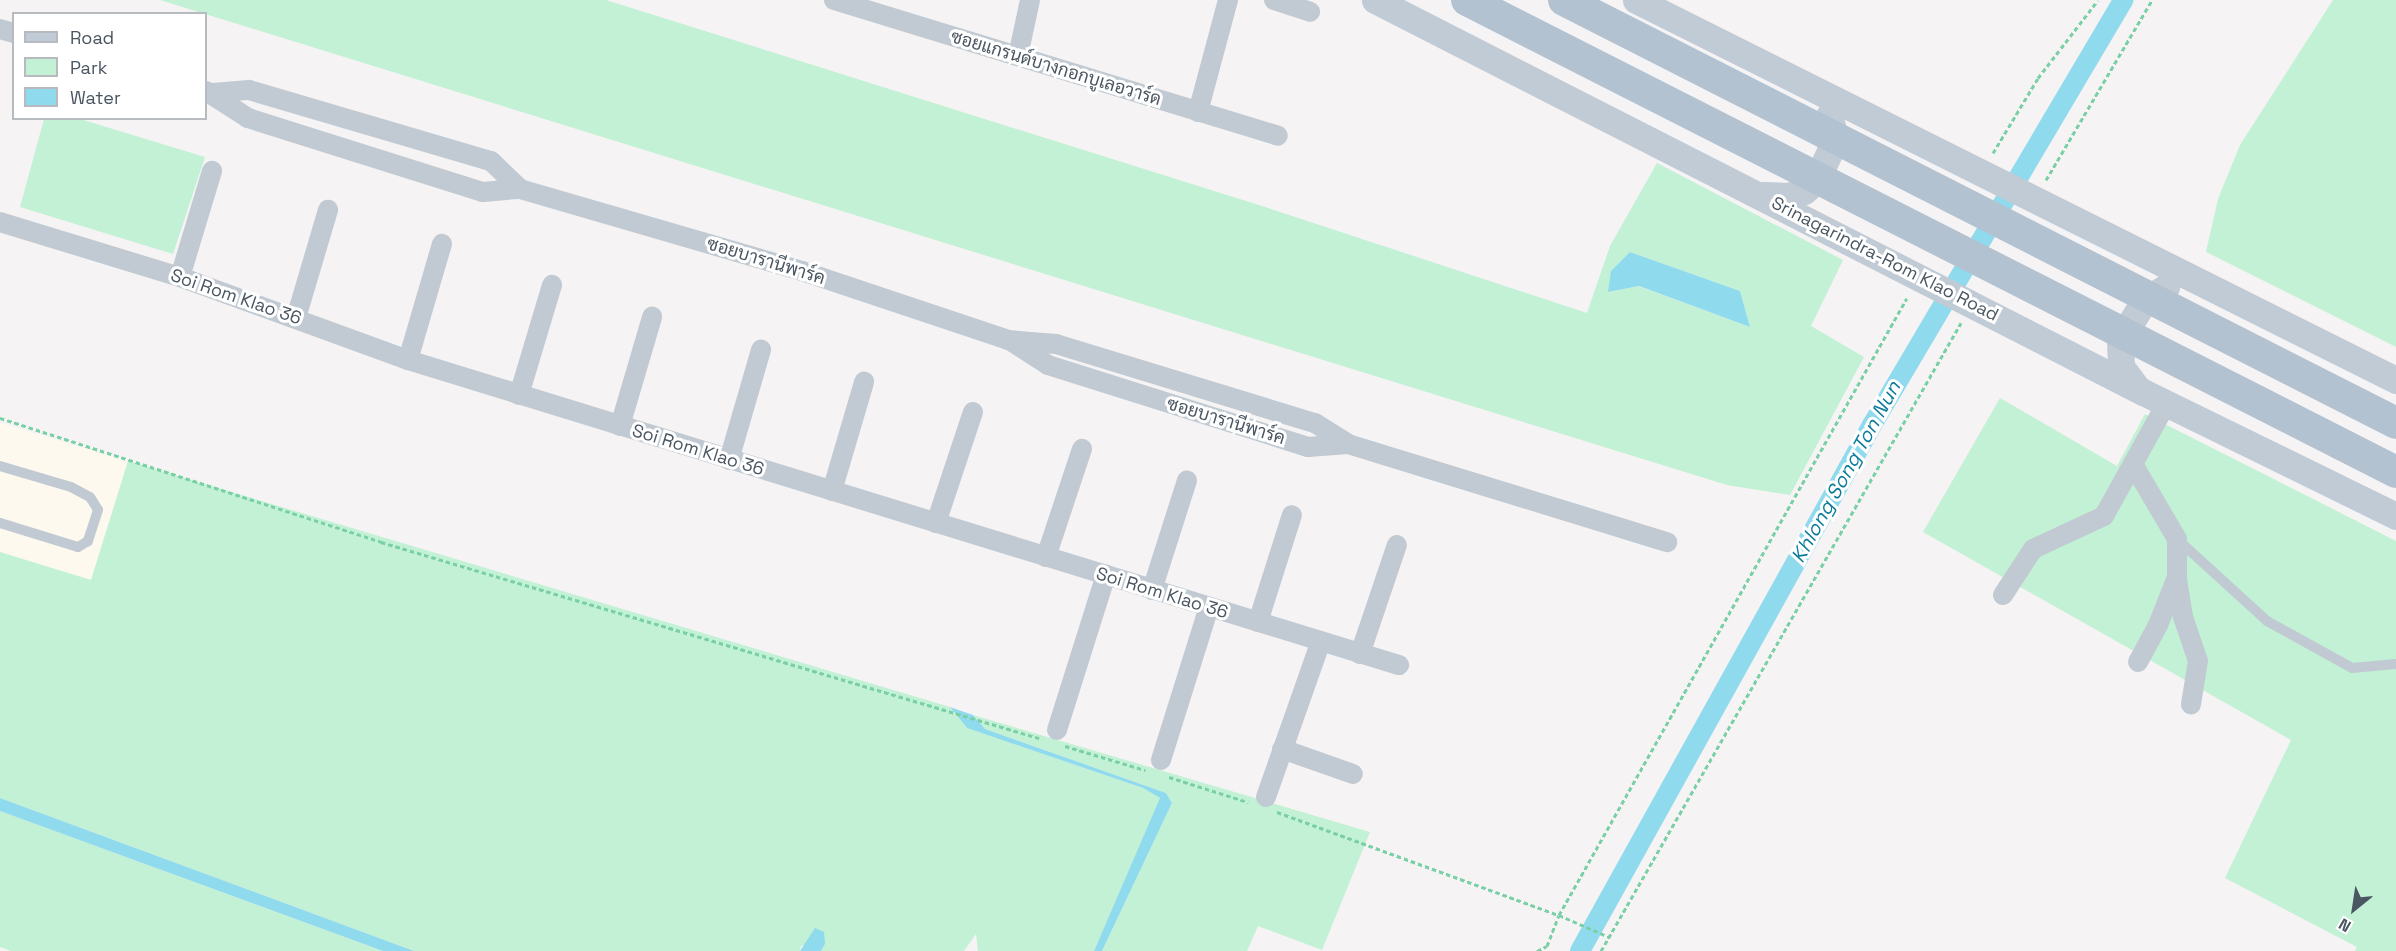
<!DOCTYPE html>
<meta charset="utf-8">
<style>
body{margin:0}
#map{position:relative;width:2396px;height:951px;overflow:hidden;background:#f5f3f3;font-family:"Space Grotesk",Sarabun,sans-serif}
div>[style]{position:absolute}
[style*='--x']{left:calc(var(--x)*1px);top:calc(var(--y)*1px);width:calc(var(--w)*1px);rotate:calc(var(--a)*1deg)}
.commercial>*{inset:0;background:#fdf9ef}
.green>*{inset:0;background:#c3f1d5}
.water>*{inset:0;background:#90daee}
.canal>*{height:20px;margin:-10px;padding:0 10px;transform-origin:10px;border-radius:10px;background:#90daee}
.path>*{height:3px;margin-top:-1.5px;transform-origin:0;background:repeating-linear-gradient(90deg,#7ad0a6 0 4.5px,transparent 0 7.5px)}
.service>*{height:10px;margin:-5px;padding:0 5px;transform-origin:5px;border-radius:5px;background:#c1cad2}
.minor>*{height:20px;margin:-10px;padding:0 10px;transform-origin:10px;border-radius:10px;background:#c1cad2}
.secondary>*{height:27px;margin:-13.5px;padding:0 13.5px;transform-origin:13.5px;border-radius:13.5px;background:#c1cbd6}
.primary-bridge>*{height:32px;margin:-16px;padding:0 16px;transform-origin:16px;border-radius:16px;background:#b3c2d1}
span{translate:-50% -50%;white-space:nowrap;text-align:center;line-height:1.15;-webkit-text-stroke:6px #fff;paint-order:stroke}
.street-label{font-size:18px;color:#4a5661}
.water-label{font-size:20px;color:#0c7c9b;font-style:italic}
.legend{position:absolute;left:12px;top:12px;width:195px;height:108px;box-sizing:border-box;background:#fff;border:2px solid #b7bbc0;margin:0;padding:8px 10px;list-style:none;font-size:18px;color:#4a5661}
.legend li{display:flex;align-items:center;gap:12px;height:30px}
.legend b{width:30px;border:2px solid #b7bbc0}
.north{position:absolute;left:2324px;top:879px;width:60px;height:60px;-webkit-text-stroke:4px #fff;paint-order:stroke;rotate:210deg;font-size:16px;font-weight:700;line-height:24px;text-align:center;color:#4a5661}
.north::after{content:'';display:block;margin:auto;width:21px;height:27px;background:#4a5661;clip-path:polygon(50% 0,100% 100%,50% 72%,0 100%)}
</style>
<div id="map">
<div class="commercial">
<div style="clip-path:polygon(0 423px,128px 461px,91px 580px,0 552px)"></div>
</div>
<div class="green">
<div style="clip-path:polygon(evenodd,160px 0,606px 0,1262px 206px,1587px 313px,1610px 246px,1657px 163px,1843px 260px,1811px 326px,1864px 357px,1790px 495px,1727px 485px,160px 0,1630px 252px,1740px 291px,1750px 327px,1638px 286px,1609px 292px,1630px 252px)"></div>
<div style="clip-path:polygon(2333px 0,2396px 0,2396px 347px,2206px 252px,2218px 199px,2240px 145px)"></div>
<div style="clip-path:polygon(44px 119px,80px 119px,205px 157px,173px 254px,20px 207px)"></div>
<div style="clip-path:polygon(2000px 398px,2117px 466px,2145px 414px,2396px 541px,2396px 951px,2355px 951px,2357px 947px,2225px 878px,2291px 740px,1923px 532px)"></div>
<div style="clip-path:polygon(128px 461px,950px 707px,967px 728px,1143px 788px,1160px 798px,1156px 810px,1094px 951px,978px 951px,976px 934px,964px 951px,821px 951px,825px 944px,801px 946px,800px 951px,414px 951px,0 798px,0 552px,91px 580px)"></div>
<div style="clip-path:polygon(973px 715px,1370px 832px,1322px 950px,1258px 926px,1247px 951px,1102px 951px,1172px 803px,1166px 793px,985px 729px)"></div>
<div style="clip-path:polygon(0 811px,383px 951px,11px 951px,0 947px)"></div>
</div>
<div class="water">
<div style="clip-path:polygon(1630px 252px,1740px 291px,1750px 327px,1639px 286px,1608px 292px,1611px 271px)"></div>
<div style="clip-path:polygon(950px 707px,973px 715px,985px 729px,1166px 793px,1172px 803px,1102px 951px,1094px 951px,1160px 798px,1143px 788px,967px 728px)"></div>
<div style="clip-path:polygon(0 798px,414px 951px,383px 951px,0 811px)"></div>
<div style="clip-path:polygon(815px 928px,824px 932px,825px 944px,821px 951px,800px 951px)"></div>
</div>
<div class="canal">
<div style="--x:1580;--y:951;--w:602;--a:-60.96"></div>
<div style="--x:1872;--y:425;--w:494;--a:-59.4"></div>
</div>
<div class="path">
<div style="--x:1993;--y:153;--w:87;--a:-59"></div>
<div style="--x:2038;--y:78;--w:98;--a:-52.4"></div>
<div style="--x:2046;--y:180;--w:209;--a:-59.5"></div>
<div style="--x:0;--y:418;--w:401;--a:18"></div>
<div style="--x:381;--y:542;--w:690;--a:16.6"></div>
<div style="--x:1065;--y:746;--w:84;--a:16.7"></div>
<div style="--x:1169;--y:777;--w:83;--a:17.6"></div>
<div style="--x:1277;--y:812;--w:300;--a:20.1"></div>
<div style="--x:1559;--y:915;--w:55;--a:23.7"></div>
<div style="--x:1537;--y:951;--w:11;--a:-27"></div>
<div style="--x:1547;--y:946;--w:33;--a:-69"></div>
<div style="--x:1559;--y:915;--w:708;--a:-60.58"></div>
<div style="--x:1601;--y:951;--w:724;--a:-60.18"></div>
</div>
<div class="service">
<div style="--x:0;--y:466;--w:74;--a:16.5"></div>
<div style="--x:71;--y:487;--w:21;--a:28"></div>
<div style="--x:90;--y:497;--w:15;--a:58"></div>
<div style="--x:98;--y:510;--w:33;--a:108"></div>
<div style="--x:88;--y:541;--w:12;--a:149"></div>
<div style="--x:78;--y:547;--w:82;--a:-162.9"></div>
<div style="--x:2177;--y:539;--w:122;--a:42.3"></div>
<div style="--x:2267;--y:621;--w:97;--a:28.9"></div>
<div style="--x:2352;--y:668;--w:44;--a:-5.2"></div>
</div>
<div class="minor">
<div style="--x:834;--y:0;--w:464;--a:17"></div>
<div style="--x:1274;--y:0;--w:38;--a:18"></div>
<div style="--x:0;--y:29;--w:15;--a:16"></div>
<div style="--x:1018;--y:56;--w:57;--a:-77.9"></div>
<div style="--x:206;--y:91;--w:50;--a:32.7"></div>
<div style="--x:248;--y:118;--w:246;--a:17.5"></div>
<div style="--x:483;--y:192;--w:37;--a:-5"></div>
<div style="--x:520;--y:189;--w:294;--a:16.2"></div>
<div style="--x:802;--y:271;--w:217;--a:18.5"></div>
<div style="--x:1008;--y:340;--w:48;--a:4.8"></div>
<div style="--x:1056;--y:344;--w:271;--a:17"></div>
<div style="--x:1315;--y:423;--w:39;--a:32"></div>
<div style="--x:1348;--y:444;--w:334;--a:17.1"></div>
<div style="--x:213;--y:93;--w:36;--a:-5"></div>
<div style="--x:249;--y:90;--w:252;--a:16.4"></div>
<div style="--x:491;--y:161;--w:40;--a:44"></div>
<div style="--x:1198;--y:112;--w:116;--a:-75"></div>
<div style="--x:0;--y:222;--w:188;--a:17"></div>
<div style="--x:180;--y:277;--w:243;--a:20"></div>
<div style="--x:408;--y:360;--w:1037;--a:17.11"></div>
<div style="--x:180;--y:277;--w:111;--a:-73.2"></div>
<div style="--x:296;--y:318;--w:113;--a:-73.5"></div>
<div style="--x:1011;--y:341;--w:44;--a:33"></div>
<div style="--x:1048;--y:365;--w:273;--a:17.5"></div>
<div style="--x:1308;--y:447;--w:40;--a:-4.3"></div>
<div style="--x:408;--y:360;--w:121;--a:-73.7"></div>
<div style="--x:519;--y:395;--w:115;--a:-73.3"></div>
<div style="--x:620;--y:426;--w:114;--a:-73.6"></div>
<div style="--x:729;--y:460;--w:115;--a:-73.8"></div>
<div style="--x:2133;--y:464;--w:87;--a:59.6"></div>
<div style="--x:2177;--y:539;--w:38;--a:90"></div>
<div style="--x:2177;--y:577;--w:52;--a:111.6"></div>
<div style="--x:2158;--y:625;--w:42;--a:118.4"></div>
<div style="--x:832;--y:491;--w:114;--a:-73.6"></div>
<div style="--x:936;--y:523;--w:117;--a:-71.6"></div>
<div style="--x:1046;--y:557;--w:114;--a:-71.6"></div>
<div style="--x:2177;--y:579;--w:38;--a:81"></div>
<div style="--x:2183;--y:617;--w:46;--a:71.2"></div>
<div style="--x:2198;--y:661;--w:44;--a:99.2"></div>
<div style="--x:1152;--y:590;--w:115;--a:-72.3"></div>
<div style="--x:2003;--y:595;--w:55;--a:-56.9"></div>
<div style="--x:2033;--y:549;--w:78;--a:-24.9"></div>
<div style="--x:2104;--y:516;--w:128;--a:-61"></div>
<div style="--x:1258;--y:622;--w:112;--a:-72.4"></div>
<div style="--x:1360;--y:654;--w:115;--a:-71.3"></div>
<div style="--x:1057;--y:730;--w:163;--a:-72.5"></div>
<div style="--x:1282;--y:749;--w:75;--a:19.4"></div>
<div style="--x:1161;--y:760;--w:160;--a:-72.6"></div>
<div style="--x:1266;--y:797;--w:165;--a:-70.6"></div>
</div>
<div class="secondary">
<div style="--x:1375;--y:0;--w:862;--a:27.04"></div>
<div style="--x:2143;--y:392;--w:282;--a:26.1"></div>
<div style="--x:1636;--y:0;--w:850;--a:26.57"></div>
<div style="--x:1763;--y:195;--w:25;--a:2"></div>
<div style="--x:1788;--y:196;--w:17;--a:-17"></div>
<div style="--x:1804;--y:191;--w:16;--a:-40"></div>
<div style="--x:1816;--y:181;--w:33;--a:-65"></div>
<div style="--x:1830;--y:151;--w:18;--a:-77"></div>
<div style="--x:1834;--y:133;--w:18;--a:-106"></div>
<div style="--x:2137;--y:388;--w:26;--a:-127"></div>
<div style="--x:2121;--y:367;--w:27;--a:-92"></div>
<div style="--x:2120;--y:340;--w:46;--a:-58.4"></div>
<div style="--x:2144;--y:301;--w:26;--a:-32"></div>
</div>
<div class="primary-bridge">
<div style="--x:1467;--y:0;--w:1042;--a:26.93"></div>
<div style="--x:1564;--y:0;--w:933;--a:26.95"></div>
</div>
<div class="street-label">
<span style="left:1056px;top:68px;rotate:17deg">ซอยแกรนด์บางกอกบูเลอวาร์ด</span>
<span style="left:1885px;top:259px;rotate:27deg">Srinagarindra-Rom Klao Road</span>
<span style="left:766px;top:261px;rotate:17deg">ซอยบารานีพาร์ค</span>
<span style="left:236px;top:297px;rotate:19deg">Soi Rom Klao 36</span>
<span style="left:1226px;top:421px;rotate:17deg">ซอยบารานีพาร์ค</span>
<span style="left:698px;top:450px;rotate:17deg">Soi Rom Klao 36</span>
<span style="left:1162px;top:593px;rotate:17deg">Soi Rom Klao 36</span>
</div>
<div class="water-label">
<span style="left:1846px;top:472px;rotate:-61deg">Khlong Song Ton Nun</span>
</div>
<ul class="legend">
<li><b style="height:8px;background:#c1cbd6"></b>Road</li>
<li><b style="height:16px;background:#c3f1d5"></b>Park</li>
<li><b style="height:16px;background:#90daee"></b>Water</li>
</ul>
<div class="north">N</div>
</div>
